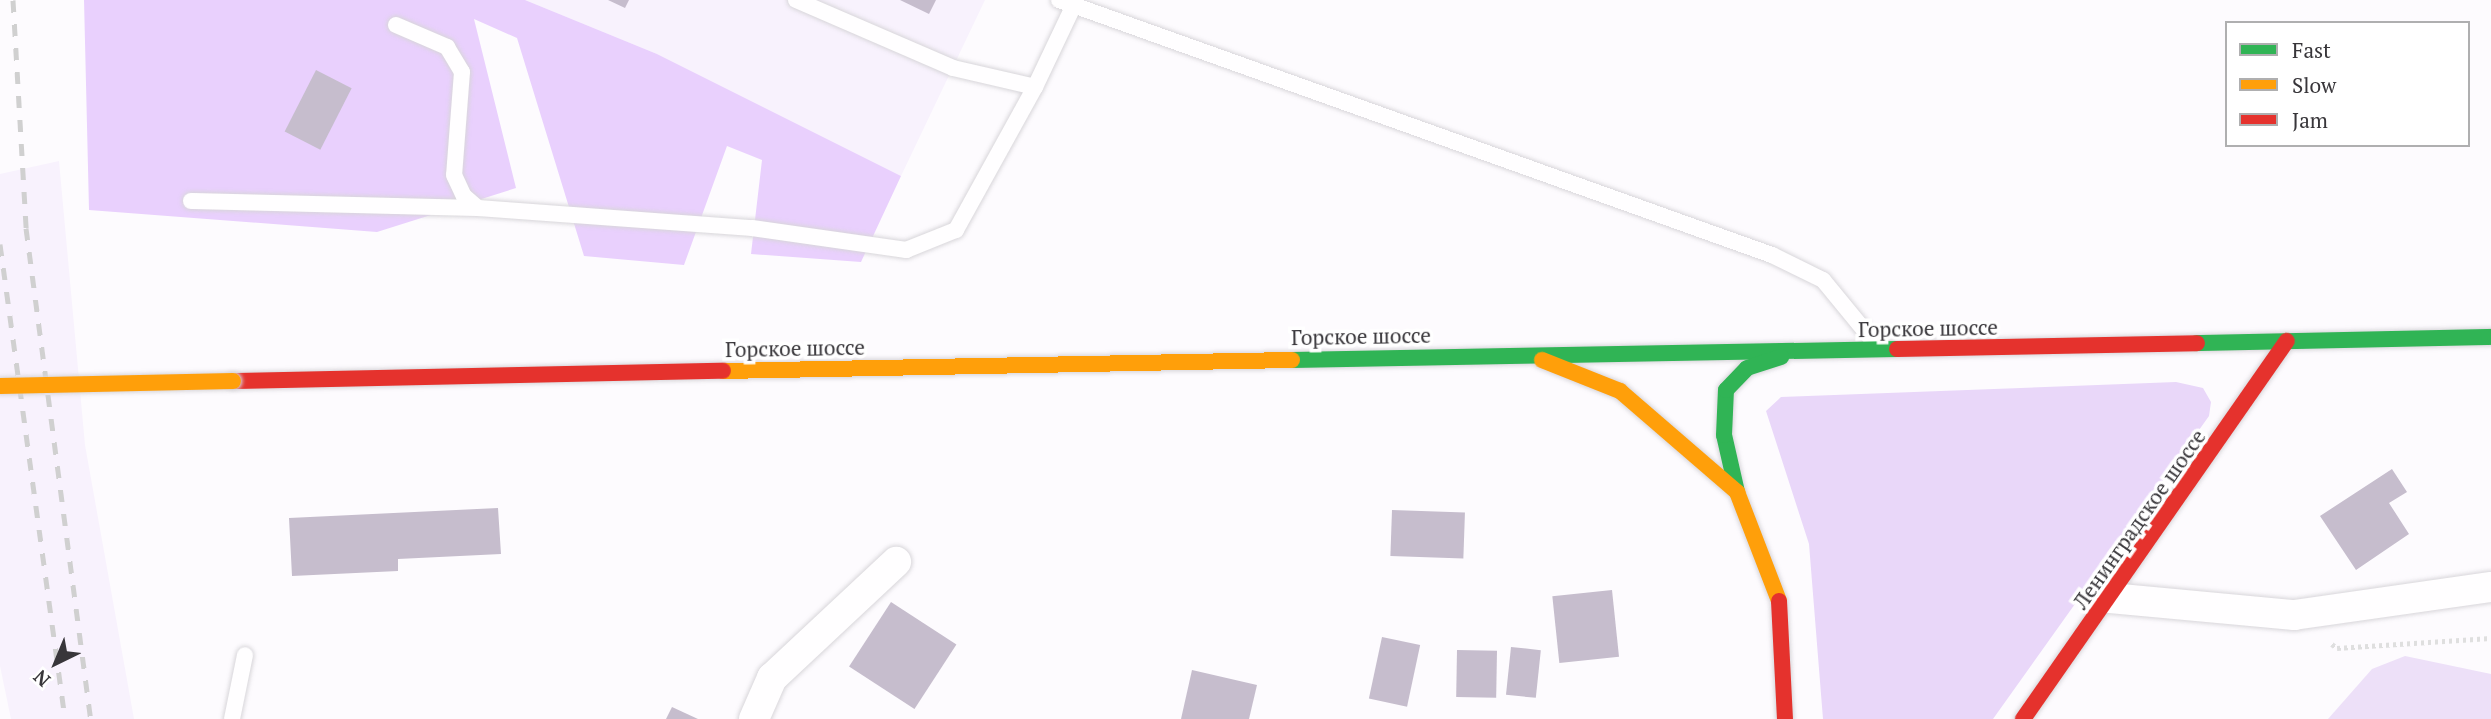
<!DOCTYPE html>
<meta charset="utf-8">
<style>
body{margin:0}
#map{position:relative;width:2491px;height:719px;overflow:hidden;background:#fdfbfe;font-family:"PT Serif",serif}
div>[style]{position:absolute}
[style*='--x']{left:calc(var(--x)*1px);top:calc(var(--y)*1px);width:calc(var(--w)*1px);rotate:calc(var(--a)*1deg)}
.built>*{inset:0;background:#f8f2fd}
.green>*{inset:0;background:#e9d7f9}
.forest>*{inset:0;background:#e9d0fd}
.water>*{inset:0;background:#ede0f8}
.building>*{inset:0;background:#c6bdcd;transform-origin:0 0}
.path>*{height:4.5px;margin-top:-2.25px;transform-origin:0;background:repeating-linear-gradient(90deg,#dfdfdf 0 3.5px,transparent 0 7px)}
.roads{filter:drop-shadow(0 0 2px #d8d6da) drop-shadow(0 0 2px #d8d6da)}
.lane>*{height:16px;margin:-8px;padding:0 8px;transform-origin:8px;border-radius:8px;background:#fffeff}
.street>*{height:30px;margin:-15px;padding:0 15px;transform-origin:15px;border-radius:15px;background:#fffeff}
.fast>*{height:16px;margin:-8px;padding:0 8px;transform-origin:8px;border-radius:8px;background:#30b455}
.slow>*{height:16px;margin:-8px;padding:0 8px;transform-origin:8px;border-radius:8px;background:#ff9f0a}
.jam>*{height:16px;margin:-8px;padding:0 8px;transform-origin:8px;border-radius:8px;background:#e5322d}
.rail>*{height:5px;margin-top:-2.5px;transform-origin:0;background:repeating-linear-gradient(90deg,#d0d0d0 0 12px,transparent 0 24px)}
.bridges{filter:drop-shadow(0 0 2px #d8d6da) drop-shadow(0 0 2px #d8d6da)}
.slow-bridge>*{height:16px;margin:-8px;padding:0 8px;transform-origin:8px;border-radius:8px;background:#ff9f0a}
span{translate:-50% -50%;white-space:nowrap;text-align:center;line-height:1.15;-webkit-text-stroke:7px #fff;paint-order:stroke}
.street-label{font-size:21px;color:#38363a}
.legend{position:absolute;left:2225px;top:21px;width:245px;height:126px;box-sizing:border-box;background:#fff;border:2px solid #afafb0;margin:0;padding:9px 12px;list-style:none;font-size:21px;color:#38363a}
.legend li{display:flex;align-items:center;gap:14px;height:35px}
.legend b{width:35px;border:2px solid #afafb0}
.north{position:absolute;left:21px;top:628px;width:70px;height:70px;-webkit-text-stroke:5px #fff;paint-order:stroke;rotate:223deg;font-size:19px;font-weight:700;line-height:28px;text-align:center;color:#38363a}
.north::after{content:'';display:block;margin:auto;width:24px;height:32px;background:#38363a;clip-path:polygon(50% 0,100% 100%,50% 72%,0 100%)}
</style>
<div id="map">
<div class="built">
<div style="clip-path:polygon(525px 0,985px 0,901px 176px,657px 54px)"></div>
<div style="clip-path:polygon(59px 161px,85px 445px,134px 719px,11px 719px,0 666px,0 174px)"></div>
</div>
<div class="green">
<div style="clip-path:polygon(2176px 382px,2203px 388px,2211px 402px,2209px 416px,1993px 719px,1823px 719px,1809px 544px,1766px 411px,1781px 397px)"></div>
</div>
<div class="forest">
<div style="clip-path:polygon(84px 0,525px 0,657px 54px,901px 176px,861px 262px,751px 254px,762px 160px,727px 146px,684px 265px,584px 256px,517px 38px,474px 19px,516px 188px,377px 232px,89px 210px)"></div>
</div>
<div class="water">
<div style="clip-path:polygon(2405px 656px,2491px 674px,2491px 719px,2328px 719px,2372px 669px)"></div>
</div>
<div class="building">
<div style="clip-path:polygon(608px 0,629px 0,625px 8px)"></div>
<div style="clip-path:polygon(900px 0,936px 0,929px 14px)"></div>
<div style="left:316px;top:70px;width:40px;height:69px;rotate:27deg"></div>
<div style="clip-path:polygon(2392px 469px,2407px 492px,2389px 503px,2409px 534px,2356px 570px,2320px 516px)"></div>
<div style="clip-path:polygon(498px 508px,501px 554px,398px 559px,398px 571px,292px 576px,289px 518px)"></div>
<div style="left:1392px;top:510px;width:73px;height:46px;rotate:2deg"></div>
<div style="left:1612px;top:590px;width:67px;height:60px;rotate:84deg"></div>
<div style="left:891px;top:602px;width:78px;height:77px;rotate:33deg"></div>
<div style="left:1382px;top:637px;width:39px;height:63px;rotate:12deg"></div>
<div style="left:1511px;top:647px;width:30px;height:48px;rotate:6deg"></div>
<div style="left:1457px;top:650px;width:40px;height:47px;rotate:1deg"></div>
<div style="clip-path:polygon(1192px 670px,1257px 685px,1249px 719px,1181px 719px)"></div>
<div style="clip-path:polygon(672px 707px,698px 719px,666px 719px)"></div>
</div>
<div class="path">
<div style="--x:2332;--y:644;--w:6;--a:39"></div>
<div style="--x:2337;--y:648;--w:154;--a:-3.7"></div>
</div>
<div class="roads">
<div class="lane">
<div style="--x:796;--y:0;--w:171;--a:23.4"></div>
<div style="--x:953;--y:68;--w:84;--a:13"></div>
<div style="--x:1035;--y:87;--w:91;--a:-64.6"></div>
<div style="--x:1059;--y:0;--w:757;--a:19.68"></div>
<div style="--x:1772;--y:255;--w:57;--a:26.1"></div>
<div style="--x:1823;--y:280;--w:87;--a:50.6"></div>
<div style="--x:396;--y:25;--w:56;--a:23.3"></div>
<div style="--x:447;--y:47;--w:29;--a:59"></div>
<div style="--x:462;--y:72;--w:103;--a:94.4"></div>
<div style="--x:454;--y:175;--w:23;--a:65"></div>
<div style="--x:464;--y:196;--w:18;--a:41"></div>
<div style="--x:478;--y:208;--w:275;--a:4.2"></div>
<div style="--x:752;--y:228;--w:156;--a:8.1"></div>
<div style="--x:906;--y:250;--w:54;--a:-21.8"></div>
<div style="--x:956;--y:230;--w:163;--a:-61.1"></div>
<div style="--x:191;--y:201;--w:287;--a:1.4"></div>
<div style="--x:232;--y:719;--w:65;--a:-78.5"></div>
</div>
<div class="street">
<div style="--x:2110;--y:598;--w:185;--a:5.3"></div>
<div style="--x:2294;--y:615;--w:199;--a:-8.1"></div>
<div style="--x:754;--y:719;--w:45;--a:-66.3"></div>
<div style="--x:772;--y:678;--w:170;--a:-43.1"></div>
</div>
<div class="fast">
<div style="--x:2197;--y:343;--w:294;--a:-1.2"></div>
<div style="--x:1292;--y:360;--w:605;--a:-1.04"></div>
<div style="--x:1737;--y:492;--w:58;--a:-102.8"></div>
<div style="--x:1724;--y:435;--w:45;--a:-87.5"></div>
<div style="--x:1726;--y:390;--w:30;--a:-46"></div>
<div style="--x:1747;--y:368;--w:36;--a:-18"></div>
</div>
<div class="slow">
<div style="--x:1542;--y:360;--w:84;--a:21.7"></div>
<div style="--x:1620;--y:391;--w:155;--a:40.8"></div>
<div style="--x:1737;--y:492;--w:117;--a:68.9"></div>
<div style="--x:723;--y:371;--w:569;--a:-1.11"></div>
</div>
<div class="jam">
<div style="--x:1897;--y:349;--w:300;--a:-1.1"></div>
<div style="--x:233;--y:381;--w:490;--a:-1.2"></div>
<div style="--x:1779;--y:601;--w:118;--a:87.1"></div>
<div style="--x:2023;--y:719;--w:461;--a:-55.1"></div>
</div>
</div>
<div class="rail">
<div style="--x:13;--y:0;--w:228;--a:86.7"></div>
<div style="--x:26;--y:228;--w:495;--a:82.5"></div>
<div style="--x:0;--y:244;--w:479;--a:82.2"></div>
</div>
<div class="bridges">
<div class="slow-bridge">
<div style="--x:0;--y:386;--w:233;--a:-1.2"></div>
</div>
</div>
<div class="street-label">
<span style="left:1928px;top:328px;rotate:-1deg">Горское шоссе</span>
<span style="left:1361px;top:336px;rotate:-1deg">Горское шоссе</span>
<span style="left:795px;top:348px;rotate:-1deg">Горское шоссе</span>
<span style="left:2139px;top:519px;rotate:-55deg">Ленинградское шоссе</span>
</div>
<ul class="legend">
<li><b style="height:9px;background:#30b455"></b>Fast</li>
<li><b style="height:9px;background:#ff9f0a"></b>Slow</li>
<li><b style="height:9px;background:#e5322d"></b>Jam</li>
</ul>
<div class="north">N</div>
</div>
